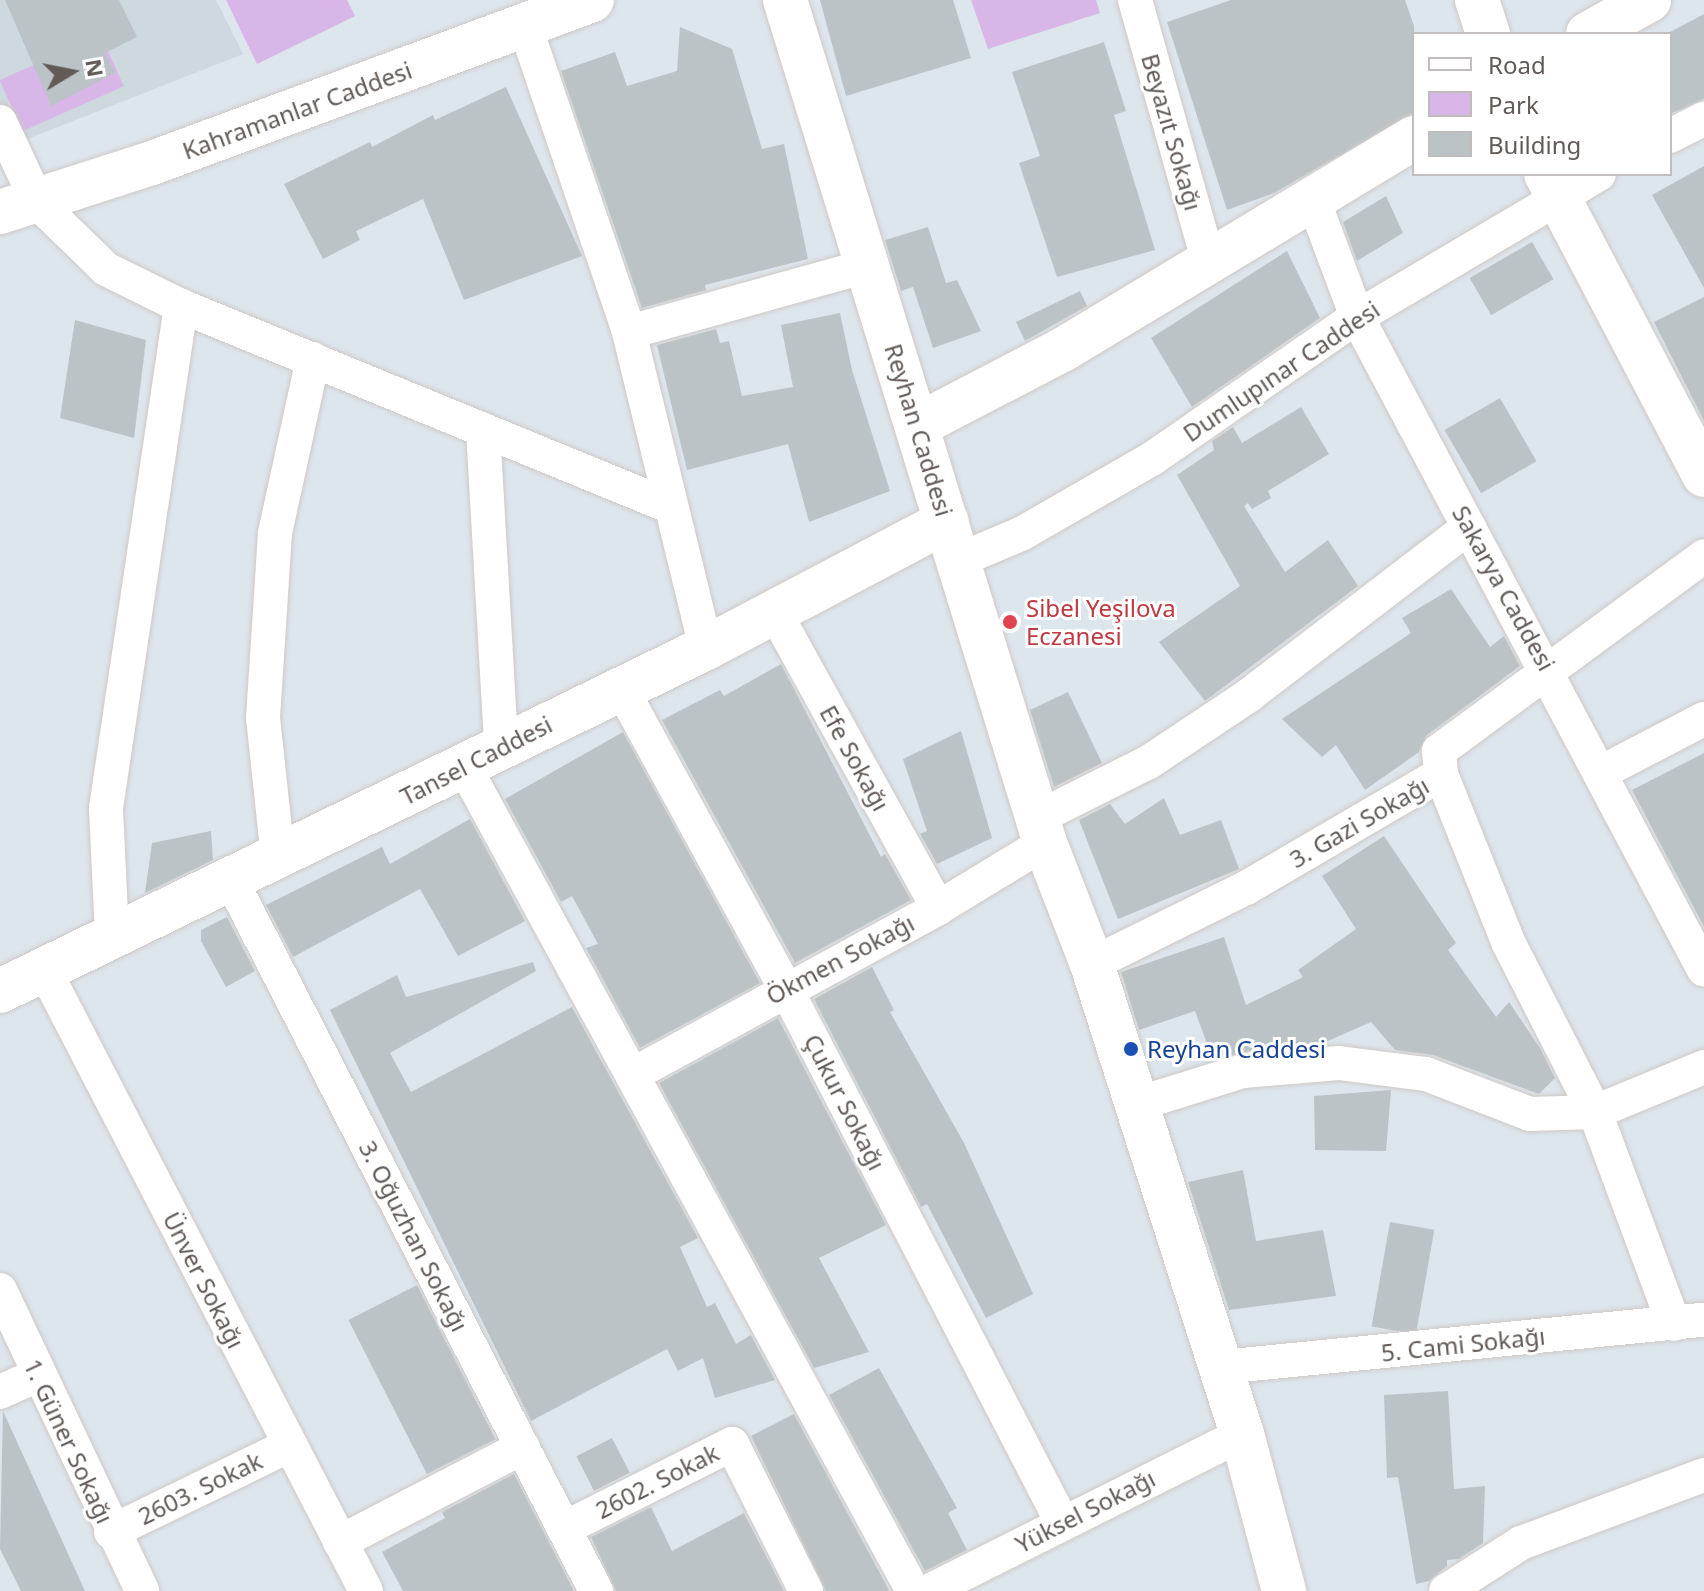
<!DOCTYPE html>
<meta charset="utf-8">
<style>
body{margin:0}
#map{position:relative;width:1704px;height:1591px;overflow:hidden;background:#dee6ed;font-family:"Noto Sans",sans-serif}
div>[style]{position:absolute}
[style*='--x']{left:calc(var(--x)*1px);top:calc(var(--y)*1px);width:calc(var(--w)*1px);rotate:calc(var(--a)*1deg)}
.education>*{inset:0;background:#ced8df}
.green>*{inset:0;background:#d8b6e8;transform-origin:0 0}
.building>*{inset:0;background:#bbc3c7;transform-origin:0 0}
.roads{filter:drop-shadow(0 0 2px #cec8c5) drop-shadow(0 0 2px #cec8c5)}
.street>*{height:34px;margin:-17px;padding:0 17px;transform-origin:17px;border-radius:17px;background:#fff}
.secondary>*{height:44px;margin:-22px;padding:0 22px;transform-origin:22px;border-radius:22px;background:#fff}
.dots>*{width:22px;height:22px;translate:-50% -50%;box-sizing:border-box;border:4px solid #fff;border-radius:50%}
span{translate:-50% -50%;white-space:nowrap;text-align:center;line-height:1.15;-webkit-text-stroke:6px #fff;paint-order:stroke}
.street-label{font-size:24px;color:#615a57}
.health-label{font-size:24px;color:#be3a42}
.left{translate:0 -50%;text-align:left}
.transit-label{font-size:24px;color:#164399}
.legend{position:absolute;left:1412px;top:32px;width:260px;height:144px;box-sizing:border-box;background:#fff;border:2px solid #c0bdbc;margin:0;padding:10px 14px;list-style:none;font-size:24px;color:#615a57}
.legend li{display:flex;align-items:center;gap:16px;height:40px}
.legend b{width:40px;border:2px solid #c0bdbc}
.north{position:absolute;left:32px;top:32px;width:80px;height:80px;-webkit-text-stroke:6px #fff;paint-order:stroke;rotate:80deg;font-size:22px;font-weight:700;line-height:32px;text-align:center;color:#615a57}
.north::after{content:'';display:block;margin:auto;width:28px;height:36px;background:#615a57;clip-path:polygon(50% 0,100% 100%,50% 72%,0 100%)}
</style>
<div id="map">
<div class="education">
<div style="clip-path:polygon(0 0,216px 0,243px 54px,25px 140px,0 111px)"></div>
</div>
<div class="green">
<div style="clip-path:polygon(226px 0,347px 0,355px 16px,257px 64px)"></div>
<div style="clip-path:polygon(971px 0,1096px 0,1100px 13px,988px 49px)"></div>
<div style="left:101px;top:35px;width:56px;height:111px;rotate:66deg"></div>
</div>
<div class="building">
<div style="clip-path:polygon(5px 0,119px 0,137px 37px,105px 53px,115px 73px,51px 106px)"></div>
<div style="clip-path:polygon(820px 0,953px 0,971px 58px,846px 96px)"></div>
<div style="clip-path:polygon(1231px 0,1405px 0,1414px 26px,1414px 113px,1274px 193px,1227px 210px,1167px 22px)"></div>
<div style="clip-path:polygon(1704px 14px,1704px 99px,1670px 114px,1670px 32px)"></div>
<div style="clip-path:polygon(680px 27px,732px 49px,762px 149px,784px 144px,808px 259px,705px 285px,706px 290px,642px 308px,561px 71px,615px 52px,627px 86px,677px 71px)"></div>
<div style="clip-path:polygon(1104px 42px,1126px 111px,1114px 115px,1155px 250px,1057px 277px,1019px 163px,1040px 156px,1012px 72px)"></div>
<div style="clip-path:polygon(506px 87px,582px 256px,464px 300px,423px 199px,356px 231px,360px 240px,323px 259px,284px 184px,370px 142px,372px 147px,433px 115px,435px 120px)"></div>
<div style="clip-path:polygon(1704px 166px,1704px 288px,1652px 195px)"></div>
<div style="clip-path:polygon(1386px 196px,1403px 233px,1357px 261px,1343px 222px)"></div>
<div style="clip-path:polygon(928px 227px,946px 283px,957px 280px,981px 331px,933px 348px,913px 287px,901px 291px,885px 240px)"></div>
<div style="left:1532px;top:242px;width:43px;height:72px;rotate:60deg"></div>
<div style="clip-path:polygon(1287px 251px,1320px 318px,1192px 407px,1151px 338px)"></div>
<div style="clip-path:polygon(1080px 291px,1087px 306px,1025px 341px,1016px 322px)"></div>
<div style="clip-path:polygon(1704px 297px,1704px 421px,1654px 322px)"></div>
<div style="clip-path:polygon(840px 313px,852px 370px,890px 491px,809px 522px,788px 444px,687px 470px,657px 345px,716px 329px,720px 343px,729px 341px,742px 396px,793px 387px,781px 325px)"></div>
<div style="clip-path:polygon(75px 320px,146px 340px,134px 438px,60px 418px)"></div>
<div style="left:1500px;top:398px;width:73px;height:64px;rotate:60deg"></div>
<div style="clip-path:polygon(1301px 407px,1329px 454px,1268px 491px,1271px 498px,1252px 509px,1248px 503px,1244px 506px,1285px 572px,1328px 540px,1358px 586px,1205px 701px,1159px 642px,1240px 586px,1177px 475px,1214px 450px,1212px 441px,1233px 427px,1242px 443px)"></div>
<div style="clip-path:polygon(1451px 589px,1490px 647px,1504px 636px,1520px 666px,1427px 735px,1419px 752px,1365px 790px,1336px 745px,1322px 757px,1282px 719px,1411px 633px,1402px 618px)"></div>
<div style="clip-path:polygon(781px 664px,881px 857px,885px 854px,911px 900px,795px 963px,662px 720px,720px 690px,724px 696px)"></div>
<div style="clip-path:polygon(1068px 692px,1102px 763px,1054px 787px,1030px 710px)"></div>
<div style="clip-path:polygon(961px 731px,992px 838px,937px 864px,920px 834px,927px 831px,903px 759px)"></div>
<div style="clip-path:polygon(623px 732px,760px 983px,640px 1048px,586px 948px,598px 944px,572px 896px,561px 902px,505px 799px)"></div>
<div style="clip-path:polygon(1704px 753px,1704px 927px,1632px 790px)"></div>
<div style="clip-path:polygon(1164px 798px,1180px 835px,1221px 820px,1239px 869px,1118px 919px,1079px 820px,1110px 804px,1125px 824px)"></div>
<div style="clip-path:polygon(470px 819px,525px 921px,458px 956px,420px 889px,293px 957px,266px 905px,382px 847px,390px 864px)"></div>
<div style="clip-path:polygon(211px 831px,213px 860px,145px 893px,152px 843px)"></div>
<div style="clip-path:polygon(1384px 836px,1456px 943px,1448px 950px,1496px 1017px,1509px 1002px,1540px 1048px,1555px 1078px,1539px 1094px,1433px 1055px,1395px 1050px,1371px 1022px,1321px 1044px,1272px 1045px,1213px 1060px,1195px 1011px,1139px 1030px,1121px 972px,1224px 937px,1246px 1005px,1303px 977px,1298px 970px,1356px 929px,1322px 876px)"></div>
<div style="clip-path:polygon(227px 917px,255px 971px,226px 987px,201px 941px,201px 930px)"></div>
<div style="clip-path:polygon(533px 962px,536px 971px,390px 1053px,411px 1092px,572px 1007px,698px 1238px,680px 1247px,707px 1307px,715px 1303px,736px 1344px,751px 1335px,775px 1380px,715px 1398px,703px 1358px,678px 1371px,667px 1349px,531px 1421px,330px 1010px,397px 975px,406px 997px)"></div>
<div style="clip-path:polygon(872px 967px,894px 1010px,890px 1012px,964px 1143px,1033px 1294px,986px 1318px,927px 1204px,921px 1207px,814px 999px)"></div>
<div style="clip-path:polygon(778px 1018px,886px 1225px,819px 1258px,869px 1352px,814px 1368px,659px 1083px)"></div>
<div style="clip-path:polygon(1391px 1090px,1386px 1151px,1315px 1150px,1314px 1096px)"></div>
<div style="clip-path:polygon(1243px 1170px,1256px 1241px,1323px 1230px,1336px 1296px,1229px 1310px,1188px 1182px)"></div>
<div style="left:1390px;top:1222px;width:45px;height:106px;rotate:10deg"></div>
<div style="left:417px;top:1285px;width:173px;height:77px;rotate:63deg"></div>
<div style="clip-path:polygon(879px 1368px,957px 1508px,948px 1513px,967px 1550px,925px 1571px,829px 1395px)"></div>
<div style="clip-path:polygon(1448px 1391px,1454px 1489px,1485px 1486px,1483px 1543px,1459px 1559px,1447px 1560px,1447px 1566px,1429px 1581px,1416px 1584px,1398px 1477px,1387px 1478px,1384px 1395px)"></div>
<div style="clip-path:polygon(3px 1411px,85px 1591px,21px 1591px,0 1549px)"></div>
<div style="clip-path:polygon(794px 1414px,889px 1590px,887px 1591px,826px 1591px,751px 1436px)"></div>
<div style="left:612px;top:1438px;width:39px;height:40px;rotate:63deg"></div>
<div style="clip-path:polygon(514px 1474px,574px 1591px,403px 1591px,382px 1552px,445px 1518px,442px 1512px)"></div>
<div style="clip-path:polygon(651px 1507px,672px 1551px,744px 1513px,784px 1591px,616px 1591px,591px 1537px)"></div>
</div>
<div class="roads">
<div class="street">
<div style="--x:1135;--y:0;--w:274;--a:74.3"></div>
<div style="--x:525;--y:26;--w:323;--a:71.2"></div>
<div style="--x:629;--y:332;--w:325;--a:76.3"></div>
<div style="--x:0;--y:122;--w:89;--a:64.9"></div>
<div style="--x:38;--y:203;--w:95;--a:44.1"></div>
<div style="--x:106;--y:269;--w:84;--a:26.3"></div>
<div style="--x:181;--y:306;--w:527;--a:22.29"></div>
<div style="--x:1670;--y:136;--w:38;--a:-27"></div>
<div style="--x:1314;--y:202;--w:123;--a:69.5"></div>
<div style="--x:1357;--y:317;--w:739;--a:62.01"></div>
<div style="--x:629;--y:332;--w:247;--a:-15.5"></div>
<div style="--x:483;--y:430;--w:317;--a:86.7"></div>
<div style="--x:959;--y:560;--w:67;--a:-22.8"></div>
<div style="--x:1021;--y:534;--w:152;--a:-29.9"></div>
<div style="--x:1153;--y:458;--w:248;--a:-34.7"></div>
<div style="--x:1357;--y:317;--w:281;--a:-30.6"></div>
<div style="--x:773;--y:609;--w:342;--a:61.1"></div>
<div style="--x:620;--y:686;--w:343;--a:61.3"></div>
<div style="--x:785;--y:987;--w:602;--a:62.63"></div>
<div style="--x:465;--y:768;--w:937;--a:61.44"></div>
<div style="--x:1602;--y:772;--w:115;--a:-27.5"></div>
<div style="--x:1441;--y:774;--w:183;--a:68.2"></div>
<div style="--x:1509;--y:944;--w:189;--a:62.9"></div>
<div style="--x:1595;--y:1112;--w:226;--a:69.6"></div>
<div style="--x:1037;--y:818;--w:125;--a:-26.6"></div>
<div style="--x:1149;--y:762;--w:119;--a:-33.7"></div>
<div style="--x:1248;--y:696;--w:278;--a:-37.4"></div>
<div style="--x:278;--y:858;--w:141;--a:-96.1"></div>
<div style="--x:263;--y:718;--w:185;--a:-86.3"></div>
<div style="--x:275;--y:533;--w:178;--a:-77.7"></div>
<div style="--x:232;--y:882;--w:797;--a:62.82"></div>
<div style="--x:112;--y:936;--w:128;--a:-92.7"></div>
<div style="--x:106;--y:808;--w:508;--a:-81.5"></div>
<div style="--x:1092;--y:964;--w:172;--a:-26.3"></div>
<div style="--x:1246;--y:888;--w:226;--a:-30.3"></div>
<div style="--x:1441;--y:774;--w:23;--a:-95"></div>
<div style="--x:1439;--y:751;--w:329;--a:-36.3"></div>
<div style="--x:44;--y:969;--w:700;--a:62.63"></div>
<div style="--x:634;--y:1074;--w:346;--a:-28.6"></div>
<div style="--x:938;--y:908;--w:125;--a:-31.3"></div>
<div style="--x:1137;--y:1104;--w:111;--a:-17.3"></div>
<div style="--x:1243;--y:1071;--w:96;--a:-4.8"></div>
<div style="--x:1339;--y:1063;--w:88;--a:7.2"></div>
<div style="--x:1426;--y:1074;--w:111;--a:21"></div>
<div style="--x:1530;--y:1114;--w:65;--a:-1.8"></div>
<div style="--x:1595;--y:1112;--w:118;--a:-22.4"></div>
<div style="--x:0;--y:1290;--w:333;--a:64.7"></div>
<div style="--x:1221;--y:1367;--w:485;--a:-5.6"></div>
<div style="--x:0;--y:1392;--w:42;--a:-24.1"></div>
<div style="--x:565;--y:1528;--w:187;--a:-26.7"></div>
<div style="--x:732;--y:1444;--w:165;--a:63.3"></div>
<div style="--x:111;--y:1532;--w:199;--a:-25.9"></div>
<div style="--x:340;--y:1542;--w:206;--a:-27.4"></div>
<div style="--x:929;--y:1591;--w:350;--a:-26.6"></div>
<div style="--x:1446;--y:1591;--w:89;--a:-32.6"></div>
<div style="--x:1521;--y:1543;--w:195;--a:-20.4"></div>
</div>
<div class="secondary">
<div style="--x:785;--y:0;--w:882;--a:72.86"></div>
<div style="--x:1045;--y:843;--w:130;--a:68.8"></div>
<div style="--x:1092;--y:964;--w:493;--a:72.3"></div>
<div style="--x:1242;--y:1434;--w:163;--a:75"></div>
<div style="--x:1477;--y:0;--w:36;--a:72"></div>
<div style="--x:1588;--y:34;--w:70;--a:-29.1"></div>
<div style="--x:1546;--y:174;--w:340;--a:62.3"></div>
<div style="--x:0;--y:212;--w:160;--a:-17.9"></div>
<div style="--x:152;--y:163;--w:469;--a:-20.3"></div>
<div style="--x:918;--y:425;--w:165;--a:-27.5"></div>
<div style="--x:1064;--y:349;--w:409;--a:-31.1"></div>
<div style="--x:0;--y:991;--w:785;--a:-25.91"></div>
<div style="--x:706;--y:648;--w:272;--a:-27.8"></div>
</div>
</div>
<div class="dots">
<div style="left:1010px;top:622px;background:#e0444e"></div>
<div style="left:1131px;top:1049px;background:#1a4fb4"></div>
</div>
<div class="street-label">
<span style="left:297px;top:110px;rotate:-20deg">Kahramanlar Caddesi</span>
<span style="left:1172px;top:132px;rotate:74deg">Beyazıt Sokağı</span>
<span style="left:1281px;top:371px;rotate:-34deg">Dumlupınar Caddesi</span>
<span style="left:919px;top:430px;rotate:73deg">Reyhan Caddesi</span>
<span style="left:1504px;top:588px;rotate:61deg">Sakarya Caddesi</span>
<span style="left:855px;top:758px;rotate:61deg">Efe Sokağı</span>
<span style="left:476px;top:760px;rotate:-27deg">Tansel Caddesi</span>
<span style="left:1359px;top:822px;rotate:-30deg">3. Gazi Sokağı</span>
<span style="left:840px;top:959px;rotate:-28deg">Ökmen Sokağı</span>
<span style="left:845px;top:1102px;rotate:63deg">Çukur Sokağı</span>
<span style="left:414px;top:1236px;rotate:63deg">3. Oğuzhan Sokağı</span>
<span style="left:204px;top:1280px;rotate:63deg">Ünver Sokağı</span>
<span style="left:1463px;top:1344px;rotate:-6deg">5. Cami Sokağı</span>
<span style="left:69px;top:1441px;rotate:65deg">1. Güner Sokağı</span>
<span style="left:657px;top:1481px;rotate:-27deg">2602. Sokak</span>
<span style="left:200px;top:1488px;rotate:-26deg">2603. Sokak</span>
<span style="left:1085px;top:1511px;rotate:-27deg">Yüksel Sokağı</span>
</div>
<div class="health-label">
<span class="left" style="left:1026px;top:622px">Sibel Yeşilova<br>Eczanesi</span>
</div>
<div class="transit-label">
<span class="left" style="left:1147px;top:1049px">Reyhan Caddesi</span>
</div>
<ul class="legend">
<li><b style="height:10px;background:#fff"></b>Road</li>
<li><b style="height:22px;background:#d8b6e8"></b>Park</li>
<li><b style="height:22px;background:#bbc3c7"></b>Building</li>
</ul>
<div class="north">N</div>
</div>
